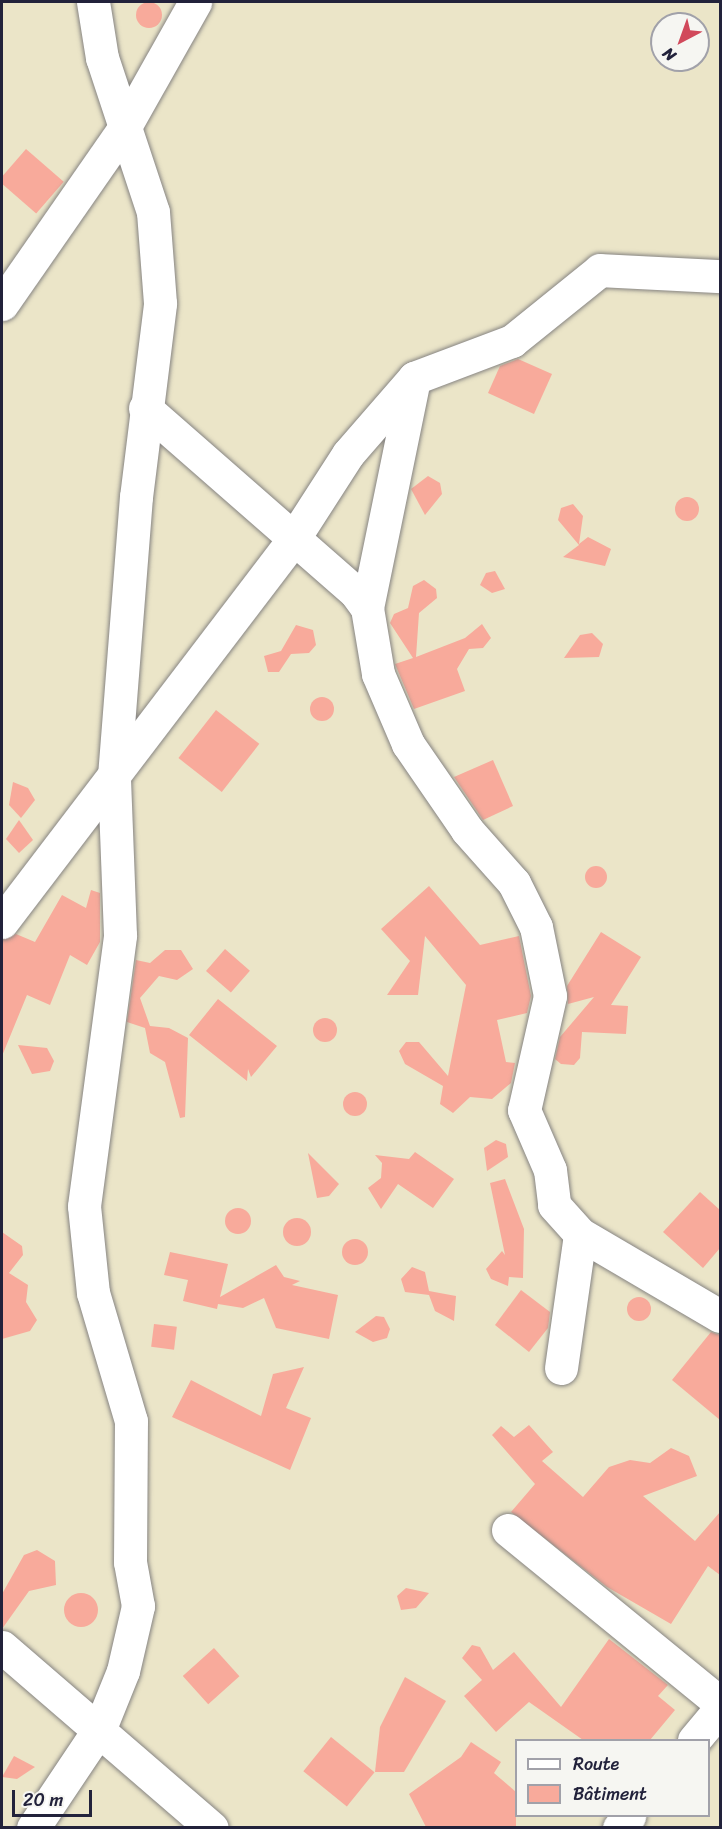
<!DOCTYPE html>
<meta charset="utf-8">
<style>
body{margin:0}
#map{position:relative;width:722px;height:1829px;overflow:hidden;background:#ebe5c8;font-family:Sriracha,sans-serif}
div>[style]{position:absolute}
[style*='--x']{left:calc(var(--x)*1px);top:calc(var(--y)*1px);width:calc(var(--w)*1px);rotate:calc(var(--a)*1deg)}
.building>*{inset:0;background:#f8aa9b;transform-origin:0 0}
.round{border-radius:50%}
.roads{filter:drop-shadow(0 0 2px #868482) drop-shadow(0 0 2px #868482)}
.minor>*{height:33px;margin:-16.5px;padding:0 16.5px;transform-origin:16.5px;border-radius:16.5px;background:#fff}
span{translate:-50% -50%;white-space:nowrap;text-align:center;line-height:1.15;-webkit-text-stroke:4.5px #f6f6f2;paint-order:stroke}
.frame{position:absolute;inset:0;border:3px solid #22223b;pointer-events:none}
.legend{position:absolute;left:515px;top:1739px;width:195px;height:78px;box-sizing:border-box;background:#f6f6f2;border:2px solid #a1a1a9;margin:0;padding:8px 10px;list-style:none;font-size:18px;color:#22223b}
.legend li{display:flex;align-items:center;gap:12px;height:30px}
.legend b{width:30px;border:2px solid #a1a1a9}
.north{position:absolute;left:650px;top:12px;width:60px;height:60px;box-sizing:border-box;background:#f6f6f2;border:2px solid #a1a1a9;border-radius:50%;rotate:221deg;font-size:16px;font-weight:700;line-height:24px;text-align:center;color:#22223b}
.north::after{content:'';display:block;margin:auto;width:21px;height:27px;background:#d1495b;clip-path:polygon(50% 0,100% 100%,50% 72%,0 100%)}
.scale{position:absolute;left:12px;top:1790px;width:80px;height:27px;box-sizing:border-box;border:3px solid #22223b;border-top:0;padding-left:8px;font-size:18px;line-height:21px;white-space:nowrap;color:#22223b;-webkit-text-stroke:4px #f6f6f2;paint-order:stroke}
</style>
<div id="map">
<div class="building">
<div class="round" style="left:136px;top:2px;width:26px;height:26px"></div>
<div style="left:26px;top:149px;width:50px;height:42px;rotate:41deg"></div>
<div style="clip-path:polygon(518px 359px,552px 374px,534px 414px,488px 393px,500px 366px)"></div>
<div style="clip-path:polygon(428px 476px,440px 483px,442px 494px,425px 515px,411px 489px)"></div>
<div class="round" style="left:675px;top:497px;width:24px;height:24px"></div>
<div style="clip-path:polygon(573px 504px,583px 516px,579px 544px,588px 537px,611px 549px,605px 566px,563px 557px,579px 545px,558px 520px,561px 508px)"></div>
<div style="clip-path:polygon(495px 571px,505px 589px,492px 593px,480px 585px,486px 573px)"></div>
<div style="clip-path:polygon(424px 580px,436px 589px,437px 598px,419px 613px,416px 657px,465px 638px,482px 624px,491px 638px,483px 648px,469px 649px,457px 669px,465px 691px,414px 709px,395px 664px,413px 658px,390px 623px,394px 614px,408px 608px,413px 586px)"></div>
<div style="clip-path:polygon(296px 625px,313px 630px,316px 645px,309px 653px,291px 654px,279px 672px,268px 672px,264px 656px,281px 651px)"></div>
<div style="clip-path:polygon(592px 633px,603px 644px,599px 657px,564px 658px,580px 635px)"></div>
<div class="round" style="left:310px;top:697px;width:24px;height:24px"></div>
<div style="left:216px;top:710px;width:55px;height:61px;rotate:38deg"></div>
<div style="clip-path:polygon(493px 760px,513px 806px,483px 820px,454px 777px)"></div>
<div style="clip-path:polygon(13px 782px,28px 788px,35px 800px,21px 818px,9px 805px)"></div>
<div style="clip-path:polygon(19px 820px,33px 840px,19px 853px,6px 839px)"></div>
<div class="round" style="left:585px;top:866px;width:22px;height:22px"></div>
<div style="clip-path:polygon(429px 886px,480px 945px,519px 936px,531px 996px,527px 1013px,497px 1020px,506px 1062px,515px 1063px,511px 1083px,492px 1099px,470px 1097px,453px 1113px,440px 1104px,443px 1086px,405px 1064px,399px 1051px,406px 1042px,419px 1042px,448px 1076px,466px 985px,425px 936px,418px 995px,387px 995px,410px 961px,381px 929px)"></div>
<div style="clip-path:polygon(91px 890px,100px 893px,100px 942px,87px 965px,70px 955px,50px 1005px,27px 995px,2px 1056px,2px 940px,16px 934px,35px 942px,62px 895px,86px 908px)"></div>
<div style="clip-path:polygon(601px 932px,641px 957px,611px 1005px,628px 1006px,626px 1034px,582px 1032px,580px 1058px,574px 1065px,561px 1064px,555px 1059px,560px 1037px,594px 997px,568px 1004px,567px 986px)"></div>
<div style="left:225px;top:949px;width:33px;height:29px;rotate:41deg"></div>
<div style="clip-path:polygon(165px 950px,181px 950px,193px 969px,177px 980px,159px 976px,140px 998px,150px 1026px,169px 1028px,188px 1038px,185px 1117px,180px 1118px,165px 1062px,150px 1053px,145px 1028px,127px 1022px,136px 960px,150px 963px)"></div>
<div style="clip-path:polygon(218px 999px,277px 1046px,251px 1077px,248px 1069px,247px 1081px,189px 1035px)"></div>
<div class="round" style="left:313px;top:1018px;width:24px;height:24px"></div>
<div style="clip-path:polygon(18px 1045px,47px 1048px,54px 1061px,50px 1071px,32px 1074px)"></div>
<div class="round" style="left:343px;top:1092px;width:24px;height:24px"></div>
<div style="clip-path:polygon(496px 1140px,506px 1144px,508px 1157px,487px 1171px,484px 1148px)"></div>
<div style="clip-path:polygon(415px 1152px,454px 1179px,433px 1208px,398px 1184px,381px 1209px,368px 1188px,381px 1178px,382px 1163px,375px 1155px,409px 1159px)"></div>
<div style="clip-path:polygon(308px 1153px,339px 1184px,329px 1196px,317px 1198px)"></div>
<div style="clip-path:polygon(505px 1179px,524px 1229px,523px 1278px,509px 1277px,508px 1286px,491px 1279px,486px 1269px,502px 1251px,505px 1255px,490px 1183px)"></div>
<div style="clip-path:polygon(700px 1192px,720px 1210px,720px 1248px,703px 1268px,663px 1232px)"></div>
<div class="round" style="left:225px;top:1208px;width:26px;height:26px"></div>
<div class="round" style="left:283px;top:1218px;width:28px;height:28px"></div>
<div style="clip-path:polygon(2px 1232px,22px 1246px,23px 1255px,9px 1273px,28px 1285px,26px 1302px,37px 1320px,30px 1331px,2px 1339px)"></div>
<div class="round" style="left:342px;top:1239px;width:26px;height:26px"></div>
<div style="clip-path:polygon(170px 1252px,228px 1264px,220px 1297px,276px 1265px,284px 1277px,300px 1281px,292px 1285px,338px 1295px,329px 1339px,276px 1328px,264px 1298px,243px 1308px,218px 1304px,217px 1309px,183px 1301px,188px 1280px,164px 1275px)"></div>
<div style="clip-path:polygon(412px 1267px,425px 1272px,429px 1291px,456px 1296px,454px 1321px,435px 1311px,429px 1295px,405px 1292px,401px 1279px)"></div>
<div style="clip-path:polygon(521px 1290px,550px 1312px,548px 1328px,529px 1352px,495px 1325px)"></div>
<div class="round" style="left:627px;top:1297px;width:24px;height:24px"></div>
<div style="clip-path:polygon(376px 1316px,384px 1317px,390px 1329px,387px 1338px,373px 1342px,355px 1332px)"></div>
<div style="left:154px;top:1324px;width:23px;height:23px;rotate:7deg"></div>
<div style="clip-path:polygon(711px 1332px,720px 1335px,720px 1420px,672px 1380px)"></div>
<div style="clip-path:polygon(304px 1367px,286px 1408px,311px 1418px,290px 1470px,172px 1417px,191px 1380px,261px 1416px,273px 1374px)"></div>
<div style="clip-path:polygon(529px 1425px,553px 1452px,542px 1461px,583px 1497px,609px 1467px,630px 1460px,650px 1463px,671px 1448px,689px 1456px,697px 1476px,643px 1496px,695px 1541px,720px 1512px,720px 1575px,708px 1566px,671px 1624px,607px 1587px,511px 1512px,535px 1484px,492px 1435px,501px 1426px,514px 1437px)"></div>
<div style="clip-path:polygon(37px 1550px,55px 1561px,56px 1585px,29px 1591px,2px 1629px,2px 1594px,24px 1555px)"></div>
<div style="clip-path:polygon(406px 1588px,429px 1593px,416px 1608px,401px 1610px,397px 1596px)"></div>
<div class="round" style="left:64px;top:1593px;width:34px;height:34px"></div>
<div style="clip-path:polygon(609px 1639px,668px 1685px,658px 1696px,675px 1710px,650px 1740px,583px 1740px,529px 1702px,496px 1732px,464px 1696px,482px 1680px,462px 1658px,472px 1645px,480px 1647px,493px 1670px,514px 1652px,561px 1707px)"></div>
<div style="left:214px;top:1648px;width:38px;height:42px;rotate:48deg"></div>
<div style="clip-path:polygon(405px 1677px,446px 1701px,404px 1772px,375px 1772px,380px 1727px)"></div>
<div style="left:331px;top:1737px;width:56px;height:44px;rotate:39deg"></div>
<div style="clip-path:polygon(471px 1742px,501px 1762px,494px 1773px,516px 1792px,516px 1827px,426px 1827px,409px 1794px,461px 1757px)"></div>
<div style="clip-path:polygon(14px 1756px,35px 1767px,17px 1779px,2px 1777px)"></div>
</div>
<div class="roads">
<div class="minor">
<div style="--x:2;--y:304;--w:212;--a:-55.2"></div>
<div style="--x:123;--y:130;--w:147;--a:-60.6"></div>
<div style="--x:145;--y:408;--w:281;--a:41.2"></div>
<div style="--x:356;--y:593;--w:19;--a:54"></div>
<div style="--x:367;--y:608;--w:67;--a:80.5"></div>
<div style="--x:378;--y:674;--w:76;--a:66.8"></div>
<div style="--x:408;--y:744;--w:104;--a:55.5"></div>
<div style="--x:467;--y:830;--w:71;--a:48.4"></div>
<div style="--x:514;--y:883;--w:49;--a:63.4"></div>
<div style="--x:536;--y:927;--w:70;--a:78.5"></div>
<div style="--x:550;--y:996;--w:117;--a:102.8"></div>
<div style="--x:524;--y:1110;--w:65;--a:66.6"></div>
<div style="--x:550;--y:1170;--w:35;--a:83"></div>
<div style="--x:554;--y:1205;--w:39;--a:48"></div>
<div style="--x:367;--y:608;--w:233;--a:-78.4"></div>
<div style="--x:2;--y:922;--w:479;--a:-52.7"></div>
<div style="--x:292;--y:541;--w:103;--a:-57.2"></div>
<div style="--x:348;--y:454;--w:101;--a:-49"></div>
<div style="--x:414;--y:378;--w:105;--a:-20.7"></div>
<div style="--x:512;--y:341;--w:113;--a:-38.9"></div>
<div style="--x:600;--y:270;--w:120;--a:2.9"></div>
<div style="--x:561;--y:1368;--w:135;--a:-81.9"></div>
<div style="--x:580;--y:1234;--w:162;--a:30.4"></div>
<div style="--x:508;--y:1530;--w:274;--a:39.2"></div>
<div style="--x:2;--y:1647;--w:277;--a:40.8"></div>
<div style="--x:694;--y:1740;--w:40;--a:-50"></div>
<div style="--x:33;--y:1828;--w:120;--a:-56.2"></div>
<div style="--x:100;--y:1728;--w:61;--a:-68"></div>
<div style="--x:123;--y:1671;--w:67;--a:-77"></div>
<div style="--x:138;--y:1606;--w:45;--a:-100.3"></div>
<div style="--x:130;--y:1562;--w:141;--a:-89.6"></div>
<div style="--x:131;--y:1421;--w:134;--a:-106.5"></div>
<div style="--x:93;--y:1293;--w:87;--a:-95.9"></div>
<div style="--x:84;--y:1206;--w:273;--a:-82.4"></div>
<div style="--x:120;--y:935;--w:159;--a:-92.2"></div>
<div style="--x:114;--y:776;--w:280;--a:-85.5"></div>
<div style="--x:136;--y:497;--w:195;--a:-82.9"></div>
<div style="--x:160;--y:303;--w:91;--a:-94.4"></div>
<div style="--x:153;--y:212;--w:162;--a:-108.3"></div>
<div style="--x:102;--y:58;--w:57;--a:-99.1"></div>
<div style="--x:619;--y:1828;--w:16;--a:-50"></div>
</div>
</div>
<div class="frame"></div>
<ul class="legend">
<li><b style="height:8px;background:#fff"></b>Route</li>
<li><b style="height:16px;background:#f8aa9b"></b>Bâtiment</li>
</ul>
<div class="north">N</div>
<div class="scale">20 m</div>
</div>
